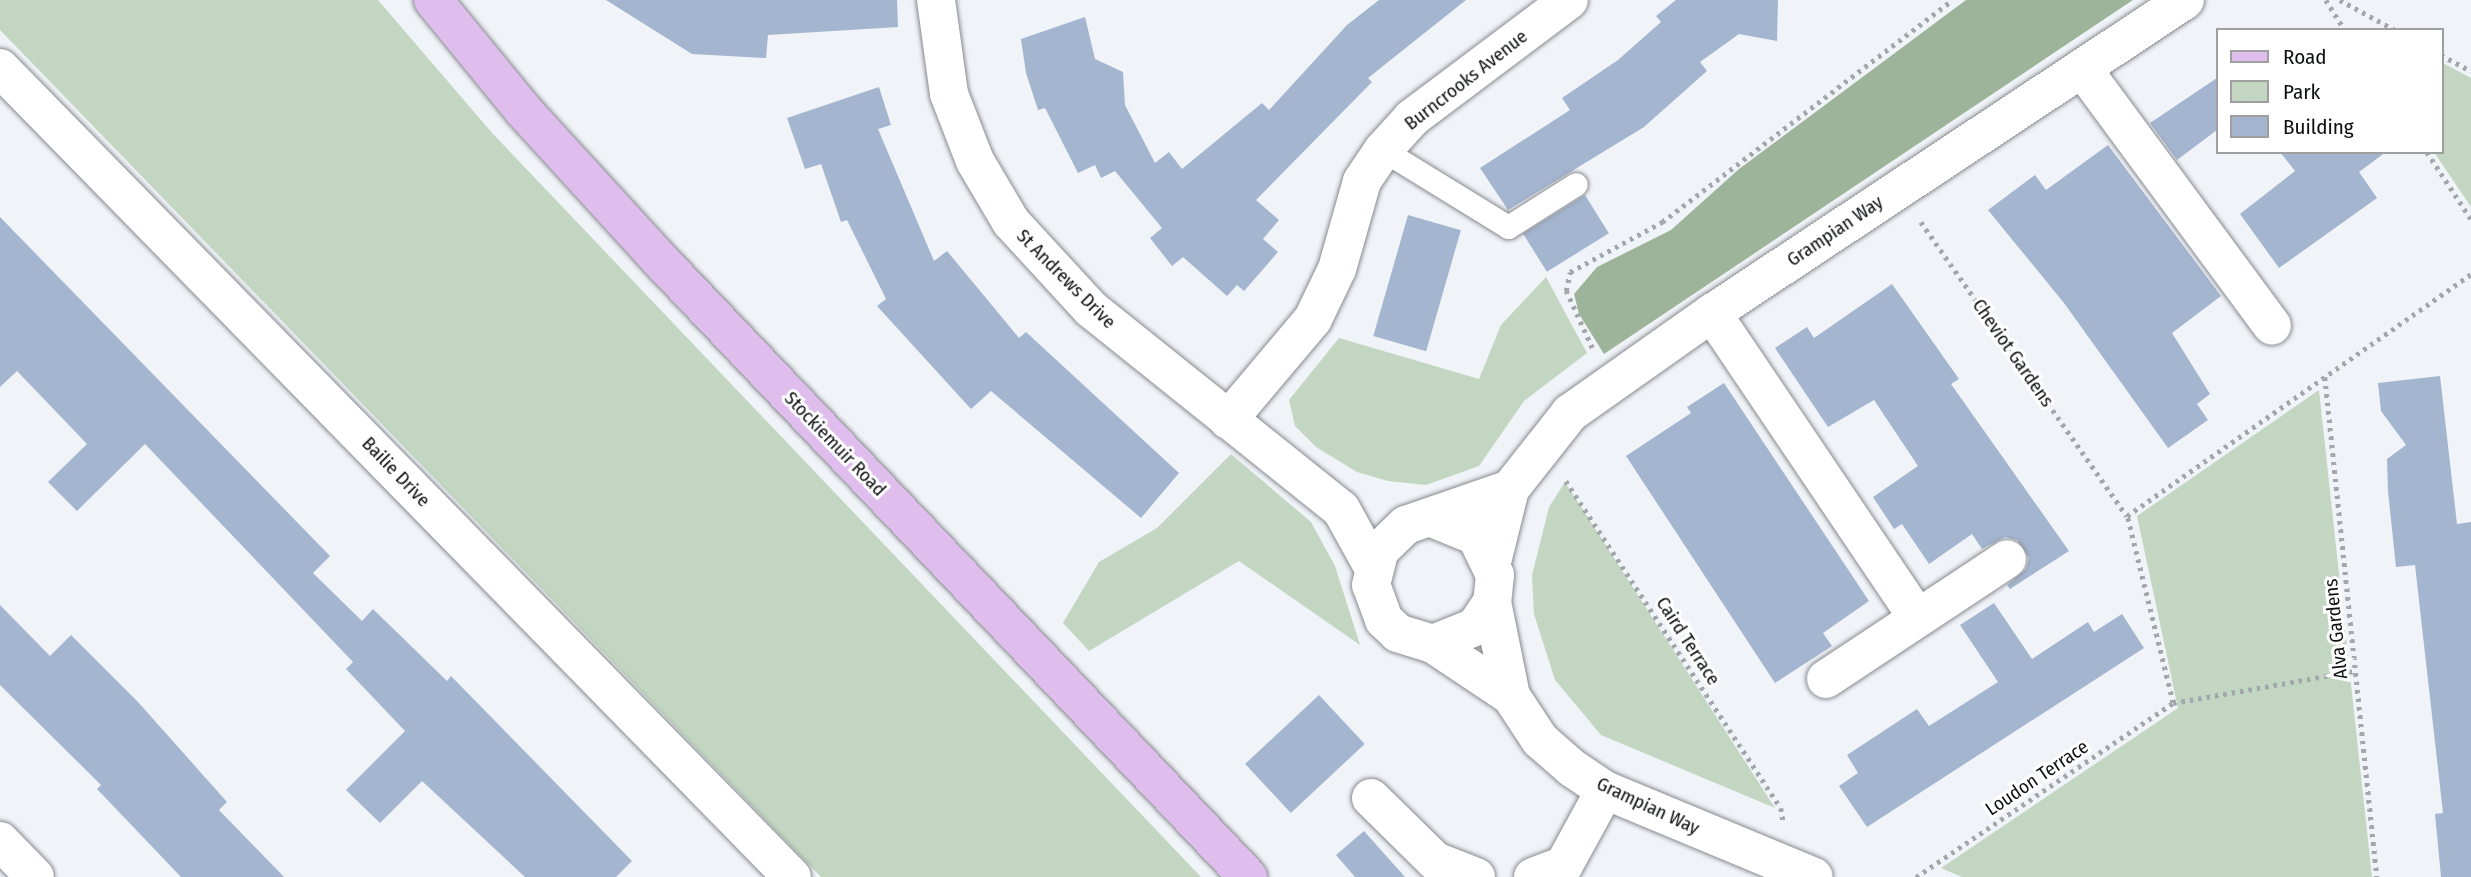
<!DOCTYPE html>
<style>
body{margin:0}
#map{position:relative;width:2471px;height:877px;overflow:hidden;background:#f0f3f8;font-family:"Fira Sans Condensed",sans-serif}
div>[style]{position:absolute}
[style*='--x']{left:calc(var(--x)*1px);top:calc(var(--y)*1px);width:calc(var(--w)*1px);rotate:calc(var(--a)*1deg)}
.green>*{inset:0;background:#c2d6c1}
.forest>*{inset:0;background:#9db49b}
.building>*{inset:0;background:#a4b5d0;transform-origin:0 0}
.path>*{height:4.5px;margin-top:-2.25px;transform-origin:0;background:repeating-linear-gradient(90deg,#a3a6aa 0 3.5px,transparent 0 8.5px)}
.roads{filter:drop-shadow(0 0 2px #878a8e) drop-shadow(0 0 2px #878a8e)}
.service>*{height:23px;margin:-11.5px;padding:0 11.5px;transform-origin:11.5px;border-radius:11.5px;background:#fff}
.minor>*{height:38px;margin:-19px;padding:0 19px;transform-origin:19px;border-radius:19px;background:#fff}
.tertiary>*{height:38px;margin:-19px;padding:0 19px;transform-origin:19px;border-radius:19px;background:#fff}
.primary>*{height:38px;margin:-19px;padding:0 19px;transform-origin:19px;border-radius:19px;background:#dfbeee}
span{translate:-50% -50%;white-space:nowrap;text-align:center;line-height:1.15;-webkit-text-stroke:6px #fff;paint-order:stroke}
.street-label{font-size:19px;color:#0f1012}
.legend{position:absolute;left:2216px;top:28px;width:228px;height:126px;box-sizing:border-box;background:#fff;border:2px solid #9f9fa0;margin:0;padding:9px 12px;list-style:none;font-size:21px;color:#0f1012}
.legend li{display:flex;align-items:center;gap:14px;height:35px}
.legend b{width:35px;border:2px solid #9f9fa0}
</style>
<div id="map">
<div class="green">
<div style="clip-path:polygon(0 0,378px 0,493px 134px,1201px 877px,821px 877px,0 30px)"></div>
<div style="clip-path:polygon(2441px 62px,2471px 78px,2471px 207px,2434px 152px,2441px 152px)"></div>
<div style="clip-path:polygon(1546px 277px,1587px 353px,1524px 401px,1479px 466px,1426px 485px,1388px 481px,1357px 472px,1316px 447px,1295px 426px,1289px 400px,1339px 338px,1479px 379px,1501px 325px)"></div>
<div style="clip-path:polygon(2319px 390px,2372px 877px,1962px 877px,1941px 868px,2178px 708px,2137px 516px)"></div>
<div style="clip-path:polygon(1231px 454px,1311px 522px,1335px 566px,1360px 645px,1239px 561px,1089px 651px,1063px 623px,1099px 562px,1157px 528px)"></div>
<div style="clip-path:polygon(1565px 482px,1775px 808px,1601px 735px,1555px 680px,1534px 614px,1532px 575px,1549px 507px)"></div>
</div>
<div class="forest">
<div style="clip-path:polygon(1966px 0,2133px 0,1604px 354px,1579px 314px,1574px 294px,1597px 267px,1671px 230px,1739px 169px)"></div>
</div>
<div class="building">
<div style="clip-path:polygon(606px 0,897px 0,898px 27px,768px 35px,766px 58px,692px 54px)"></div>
<div style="clip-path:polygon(1379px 0,1466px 0,1368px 78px,1372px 82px,1256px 200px,1279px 220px,1263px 239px,1278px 252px,1244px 291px,1237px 285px,1227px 296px,1183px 257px,1172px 266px,1150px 238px,1162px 228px,1115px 171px,1101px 178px,1095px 165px,1078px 173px,1045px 108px,1038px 110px,1026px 73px,1021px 39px,1085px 17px,1095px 59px,1123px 72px,1125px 105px,1155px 163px,1169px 152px,1182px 169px,1262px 103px,1269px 110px,1347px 25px)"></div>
<div style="clip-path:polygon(1676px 0,1778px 0,1777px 41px,1739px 34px,1700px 62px,1707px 71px,1644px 127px,1508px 210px,1480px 168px,1570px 110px,1562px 98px,1618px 60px,1661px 22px,1656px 16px)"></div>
<div style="clip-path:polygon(2217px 78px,2217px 130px,2177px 160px,2150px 123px)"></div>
<div style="clip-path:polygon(879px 87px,891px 125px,878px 129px,934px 261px,947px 251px,1019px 338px,1026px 332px,1179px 473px,1141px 518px,991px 391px,971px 409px,877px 306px,886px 299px,847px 220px,841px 222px,821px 164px,805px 169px,787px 118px)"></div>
<div style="clip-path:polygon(2108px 145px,2221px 296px,2172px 333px,2210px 394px,2197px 404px,2208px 420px,2168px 448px,2064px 303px,1988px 210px,2035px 175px,2046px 190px)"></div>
<div style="clip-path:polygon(2280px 152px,2386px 152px,2359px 172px,2377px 198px,2279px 268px,2240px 214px,2295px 171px)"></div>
<div style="left:1585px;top:195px;width:45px;height:73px;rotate:58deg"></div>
<div style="left:1408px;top:215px;width:55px;height:126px;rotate:16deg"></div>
<div style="clip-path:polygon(0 217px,330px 556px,313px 573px,362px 621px,373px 609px,447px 681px,451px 676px,632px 861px,616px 877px,525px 877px,422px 781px,380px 823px,346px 790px,405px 731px,346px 669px,353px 662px,145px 444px,77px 511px,48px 482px,87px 444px,17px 371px,0 387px)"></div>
<div style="clip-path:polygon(1892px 284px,1959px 379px,1951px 384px,2069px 551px,2010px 589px,2007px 585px,2026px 569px,2029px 558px,2017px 540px,2005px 537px,1982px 549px,1972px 534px,1929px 564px,1902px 524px,1894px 529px,1873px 497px,1918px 466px,1874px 400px,1828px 427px,1775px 348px,1807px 327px,1814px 338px)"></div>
<div style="clip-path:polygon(2440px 376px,2457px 524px,2471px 522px,2471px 877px,2441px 877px,2435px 814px,2443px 813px,2415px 565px,2396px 567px,2388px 491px,2387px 459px,2406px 445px,2381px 411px,2378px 383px)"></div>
<div style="clip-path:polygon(1724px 383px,1869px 601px,1823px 633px,1832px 646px,1775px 683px,1626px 456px,1691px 413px,1687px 407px)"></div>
<div style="clip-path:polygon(1994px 603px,2032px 659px,2088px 622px,2094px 632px,2122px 614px,2144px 648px,1867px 827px,1839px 786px,1858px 773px,1847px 755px,1917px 709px,1929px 726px,1998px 682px,1960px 625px)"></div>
<div style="clip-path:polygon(0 605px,50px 656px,71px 635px,138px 702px,227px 802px,219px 810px,284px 877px,181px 877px,97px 789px,101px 785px,0 685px)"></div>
<div style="left:1319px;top:695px;width:67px;height:101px;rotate:47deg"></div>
<div style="clip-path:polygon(1364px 831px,1405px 877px,1355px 877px,1336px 855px)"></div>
</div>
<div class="path">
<div style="--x:2326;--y:0;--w:36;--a:58"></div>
<div style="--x:2340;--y:0;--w:63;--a:28.6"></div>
<div style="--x:2441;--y:55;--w:34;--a:28"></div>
<div style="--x:2427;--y:152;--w:80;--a:56.7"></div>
<div style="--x:1921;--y:222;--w:359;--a:55"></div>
<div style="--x:1592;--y:348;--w:63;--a:-114.5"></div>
<div style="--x:1566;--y:291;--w:19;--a:-78"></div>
<div style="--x:1570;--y:272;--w:105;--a:-28.5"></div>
<div style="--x:1662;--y:222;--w:365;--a:-37.4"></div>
<div style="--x:2325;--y:377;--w:503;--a:84.06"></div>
<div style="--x:1566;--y:481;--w:391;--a:56.7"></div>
<div style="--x:1781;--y:808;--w:13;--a:81"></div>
<div style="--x:2173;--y:703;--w:193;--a:-103.8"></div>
<div style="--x:2127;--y:516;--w:421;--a:-35.1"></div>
<div style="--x:1916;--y:877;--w:310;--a:-34.1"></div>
<div style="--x:2173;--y:703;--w:185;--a:-10"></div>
</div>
<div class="roads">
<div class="service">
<div style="--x:1383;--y:150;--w:147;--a:31.6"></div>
<div style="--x:1508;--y:227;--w:80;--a:-32.3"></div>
</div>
<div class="minor">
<div style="--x:936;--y:0;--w:95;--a:82.1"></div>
<div style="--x:949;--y:94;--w:72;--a:68.8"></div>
<div style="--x:975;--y:161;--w:71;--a:59.5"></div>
<div style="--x:1011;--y:222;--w:118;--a:47.4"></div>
<div style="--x:1091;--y:309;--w:320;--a:38.7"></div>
<div style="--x:1341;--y:509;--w:66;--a:61.1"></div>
<div style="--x:0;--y:68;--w:1132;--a:45.61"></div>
<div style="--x:2082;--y:68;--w:320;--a:53.6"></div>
<div style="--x:1712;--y:313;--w:367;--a:56"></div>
<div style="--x:1228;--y:420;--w:132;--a:-49.9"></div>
<div style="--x:1313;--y:319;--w:55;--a:-64.4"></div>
<div style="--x:1337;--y:269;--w:91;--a:-74.1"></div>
<div style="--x:1362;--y:181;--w:37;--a:-56"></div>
<div style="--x:1383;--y:150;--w:43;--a:-47.8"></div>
<div style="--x:1412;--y:118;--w:196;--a:-36.9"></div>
<div style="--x:1826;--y:679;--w:217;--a:-33.5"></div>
<div style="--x:1371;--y:798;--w:90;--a:44.5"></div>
<div style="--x:1435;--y:861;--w:44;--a:21.3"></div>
<div style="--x:0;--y:841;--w:50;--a:45.8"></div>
<div style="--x:1533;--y:877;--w:33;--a:-21"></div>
<div style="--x:1564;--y:865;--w:85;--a:-61.3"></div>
</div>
<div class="tertiary">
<div style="--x:1434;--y:519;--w:45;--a:22"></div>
<div style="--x:1476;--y:536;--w:43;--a:64"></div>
<div style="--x:1495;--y:575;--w:27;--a:96"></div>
<div style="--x:1492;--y:602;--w:30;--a:124"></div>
<div style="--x:1475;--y:627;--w:45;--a:158"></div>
<div style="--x:1433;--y:644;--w:37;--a:-163"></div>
<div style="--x:1398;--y:633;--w:19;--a:-137"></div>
<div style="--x:1384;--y:620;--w:37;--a:-110"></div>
<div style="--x:1371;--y:585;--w:36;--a:-76"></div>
<div style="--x:1380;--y:550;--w:36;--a:-44"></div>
<div style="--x:1406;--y:525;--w:110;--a:-19.1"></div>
<div style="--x:1492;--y:562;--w:75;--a:-76.1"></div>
<div style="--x:1510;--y:489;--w:97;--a:-51.7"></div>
<div style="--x:1570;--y:413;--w:174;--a:-35.2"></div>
<div style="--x:1712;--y:313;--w:567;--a:-33.49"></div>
<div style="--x:1492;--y:602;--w:96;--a:78.6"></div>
<div style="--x:1511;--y:696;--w:53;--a:56.6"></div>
<div style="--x:1540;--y:740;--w:43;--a:41.2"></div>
<div style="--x:1572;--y:768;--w:40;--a:34"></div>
<div style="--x:1605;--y:790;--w:226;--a:22.6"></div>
<div style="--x:1433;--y:644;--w:94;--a:33.7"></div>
</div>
<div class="primary">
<div style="--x:433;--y:0;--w:142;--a:50.7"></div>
<div style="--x:523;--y:110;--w:205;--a:47.6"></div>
<div style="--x:661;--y:261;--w:851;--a:46.38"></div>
</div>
</div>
<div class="street-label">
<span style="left:1466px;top:80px;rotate:-38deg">Burncrooks Avenue</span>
<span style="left:1835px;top:231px;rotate:-34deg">Grampian Way</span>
<span style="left:1066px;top:279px;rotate:45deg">St Andrews Drive</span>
<span style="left:2013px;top:353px;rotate:55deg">Cheviot Gardens</span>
<span style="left:835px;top:444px;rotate:46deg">Stockiemuir Road</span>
<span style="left:396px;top:472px;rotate:46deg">Bailie Drive</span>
<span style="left:2336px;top:629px;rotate:-96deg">Alva Gardens</span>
<span style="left:1688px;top:641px;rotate:57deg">Caird Terrace</span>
<span style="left:2037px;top:778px;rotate:-34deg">Loudon Terrace</span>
<span style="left:1648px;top:806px;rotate:25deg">Grampian Way</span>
</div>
<ul class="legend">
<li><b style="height:9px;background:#dfbeee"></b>Road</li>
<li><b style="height:19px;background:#c2d6c1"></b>Park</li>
<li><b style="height:19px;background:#a4b5d0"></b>Building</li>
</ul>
</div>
